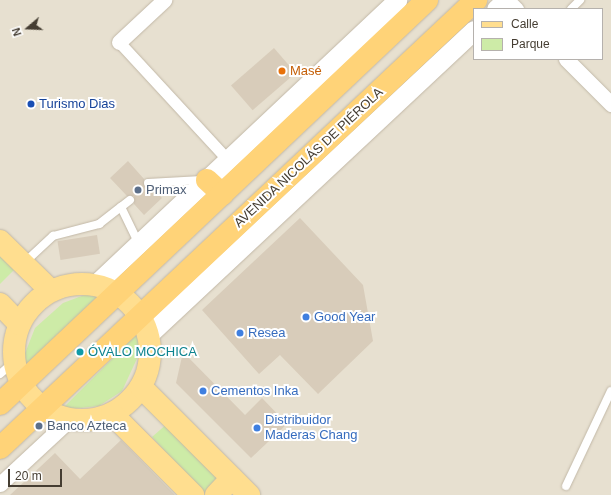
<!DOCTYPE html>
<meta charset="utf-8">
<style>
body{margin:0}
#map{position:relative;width:611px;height:495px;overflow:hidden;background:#f3eee2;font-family:Helvetica,sans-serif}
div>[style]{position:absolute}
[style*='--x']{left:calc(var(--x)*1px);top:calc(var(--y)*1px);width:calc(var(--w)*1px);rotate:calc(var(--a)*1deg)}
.residential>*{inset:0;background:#e7e0d0}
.green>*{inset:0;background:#cdeba7}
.building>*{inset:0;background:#d8ccba;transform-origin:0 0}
.roads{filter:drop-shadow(0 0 1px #c2b8a7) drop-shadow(0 0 1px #c2b8a7)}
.service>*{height:8px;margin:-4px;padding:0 4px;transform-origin:4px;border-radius:4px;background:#fff}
.pedestrian>*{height:11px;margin:-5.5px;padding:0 5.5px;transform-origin:5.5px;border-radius:5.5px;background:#fff}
.minor>*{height:15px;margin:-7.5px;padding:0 7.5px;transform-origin:7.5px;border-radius:7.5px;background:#fff}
.tertiary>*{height:19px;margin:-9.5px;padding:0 9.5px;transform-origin:9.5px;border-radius:9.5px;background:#fff}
.primary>*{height:22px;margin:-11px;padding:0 11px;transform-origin:11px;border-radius:11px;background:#ffde8f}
.primary>.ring{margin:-11px;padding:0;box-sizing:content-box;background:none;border:22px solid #ffde8f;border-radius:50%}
.trunk>*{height:22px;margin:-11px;padding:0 11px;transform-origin:11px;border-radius:11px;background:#ffd378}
.dots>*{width:11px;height:11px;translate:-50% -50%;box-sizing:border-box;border:2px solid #fff;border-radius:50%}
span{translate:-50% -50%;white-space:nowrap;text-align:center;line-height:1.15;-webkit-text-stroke:4px #fff;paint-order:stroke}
.food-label{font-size:13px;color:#c56008}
.left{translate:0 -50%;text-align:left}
.transit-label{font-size:13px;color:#164399}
.street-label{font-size:13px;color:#453d32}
.service-label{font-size:13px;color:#4e5e75}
.shop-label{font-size:13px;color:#366cbe}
.culture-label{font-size:13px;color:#0d838f}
.legend{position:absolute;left:473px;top:8px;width:130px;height:52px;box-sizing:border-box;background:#fff;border:1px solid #b5b1ad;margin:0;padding:5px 7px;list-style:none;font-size:12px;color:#453d32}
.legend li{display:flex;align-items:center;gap:8px;height:20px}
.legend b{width:20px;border:1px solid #b5b1ad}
.north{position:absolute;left:8px;top:8px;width:40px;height:40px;-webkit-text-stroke:3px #fff;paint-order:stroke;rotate:251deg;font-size:11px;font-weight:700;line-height:16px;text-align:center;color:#453d32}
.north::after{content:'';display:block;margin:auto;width:14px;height:18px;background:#453d32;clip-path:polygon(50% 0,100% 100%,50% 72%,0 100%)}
.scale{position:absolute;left:8px;top:469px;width:54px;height:18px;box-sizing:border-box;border:2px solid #453d32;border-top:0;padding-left:5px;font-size:12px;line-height:14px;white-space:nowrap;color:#453d32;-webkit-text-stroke:3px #fff;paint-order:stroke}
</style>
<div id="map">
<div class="residential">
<div style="clip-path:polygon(evenodd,0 0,611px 0,611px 495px,0 495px,0 0,474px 9px,602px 9px,602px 59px,474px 59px,474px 9px)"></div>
</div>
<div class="green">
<div style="clip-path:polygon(0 254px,15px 269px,0 284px)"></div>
<div style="clip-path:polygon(87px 294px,103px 298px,30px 371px,22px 361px,35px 328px,63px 303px)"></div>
<div style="clip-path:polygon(136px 335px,141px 350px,122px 391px,99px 406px,61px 410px)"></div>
<div style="clip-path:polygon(169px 422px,222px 476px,203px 494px,152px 437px)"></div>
</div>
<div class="building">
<div style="left:274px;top:48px;width:33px;height:57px;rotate:49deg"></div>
<div style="clip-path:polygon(128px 161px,144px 179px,144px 186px,153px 188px,162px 198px,144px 215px,134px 204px,134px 196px,127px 196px,110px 178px)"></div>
<div style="clip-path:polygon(300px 218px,363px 285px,373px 341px,318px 394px,280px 355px,259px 374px,202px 310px)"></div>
<div style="left:97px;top:235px;width:19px;height:40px;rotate:81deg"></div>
<div style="clip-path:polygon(183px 352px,245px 415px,262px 398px,287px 424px,251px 458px,176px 383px)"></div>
<div style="clip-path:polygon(121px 440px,175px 495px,10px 495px,55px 453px,80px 479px)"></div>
</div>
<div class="roads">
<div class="service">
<div style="--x:571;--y:9;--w:13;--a:-45"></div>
<div style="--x:148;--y:183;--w:54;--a:-3.2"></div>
<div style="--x:130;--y:200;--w:11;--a:142"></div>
<div style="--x:121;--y:207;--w:41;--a:64.1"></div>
<div style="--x:24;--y:263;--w:40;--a:-43"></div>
<div style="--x:53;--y:236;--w:48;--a:-14.6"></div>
<div style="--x:99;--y:224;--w:28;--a:-38"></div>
<div style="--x:0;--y:374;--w:20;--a:-41"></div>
<div style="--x:566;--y:486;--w:105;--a:-64.7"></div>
</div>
<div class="pedestrian">
<div style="--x:119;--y:42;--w:161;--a:47.3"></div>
</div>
<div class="minor">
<div style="--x:507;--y:0;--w:13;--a:45"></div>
<div style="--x:119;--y:42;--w:62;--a:-43"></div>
<div style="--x:566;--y:59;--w:64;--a:45"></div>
<div style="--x:0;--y:484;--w:96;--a:-42.9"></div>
</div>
<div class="tertiary">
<div style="--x:496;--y:9;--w:13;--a:-42"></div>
<div style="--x:96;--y:284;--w:414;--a:-43.3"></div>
<div style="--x:149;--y:334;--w:445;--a:-43.1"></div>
</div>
<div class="primary">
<div style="--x:0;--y:241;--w:70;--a:44.4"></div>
<div class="ring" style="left:14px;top:284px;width:114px;height:114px"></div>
<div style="--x:0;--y:304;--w:28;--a:46"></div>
<div style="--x:141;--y:387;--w:153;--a:45"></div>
<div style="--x:112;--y:414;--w:115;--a:45"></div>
<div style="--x:216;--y:495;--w:23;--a:-47"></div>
</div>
<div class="trunk">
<div style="--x:207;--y:180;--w:21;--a:43"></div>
<div style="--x:0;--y:404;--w:588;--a:-43.41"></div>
<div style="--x:0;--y:448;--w:654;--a:-43.26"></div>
</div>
</div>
<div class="dots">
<div style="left:282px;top:71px;background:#e8710a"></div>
<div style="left:31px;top:104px;background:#1a4fb4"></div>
<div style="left:138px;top:190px;background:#5c6f8a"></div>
<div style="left:306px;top:317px;background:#3f7fe0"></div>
<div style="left:240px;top:333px;background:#3f7fe0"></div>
<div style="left:80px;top:352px;background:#0f9aa8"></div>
<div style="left:203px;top:391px;background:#3f7fe0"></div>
<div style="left:39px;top:426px;background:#5c6f8a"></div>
<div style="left:257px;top:428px;background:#3f7fe0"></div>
</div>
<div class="food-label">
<span class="left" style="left:290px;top:71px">Masé</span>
</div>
<div class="transit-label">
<span class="left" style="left:39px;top:104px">Turismo Dias</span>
</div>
<div class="street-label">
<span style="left:309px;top:158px;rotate:-43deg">AVENIDA NICOLÁS DE PIÉROLA</span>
</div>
<div class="service-label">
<span class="left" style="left:146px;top:190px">Primax</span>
<span class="left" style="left:47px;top:426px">Banco Azteca</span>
</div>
<div class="shop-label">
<span class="left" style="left:314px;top:317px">Good Year</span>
<span class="left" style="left:248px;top:333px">Resea</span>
<span class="left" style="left:211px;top:391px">Cementos Inka</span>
<span class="left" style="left:265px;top:428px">Distribuidor<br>Maderas Chang</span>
</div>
<div class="culture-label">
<span class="left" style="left:88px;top:352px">ÓVALO MOCHICA</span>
</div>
<ul class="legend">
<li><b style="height:5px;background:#ffde8f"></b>Calle</li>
<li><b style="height:11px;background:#cdeba7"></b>Parque</li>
</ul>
<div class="north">N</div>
<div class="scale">20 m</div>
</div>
